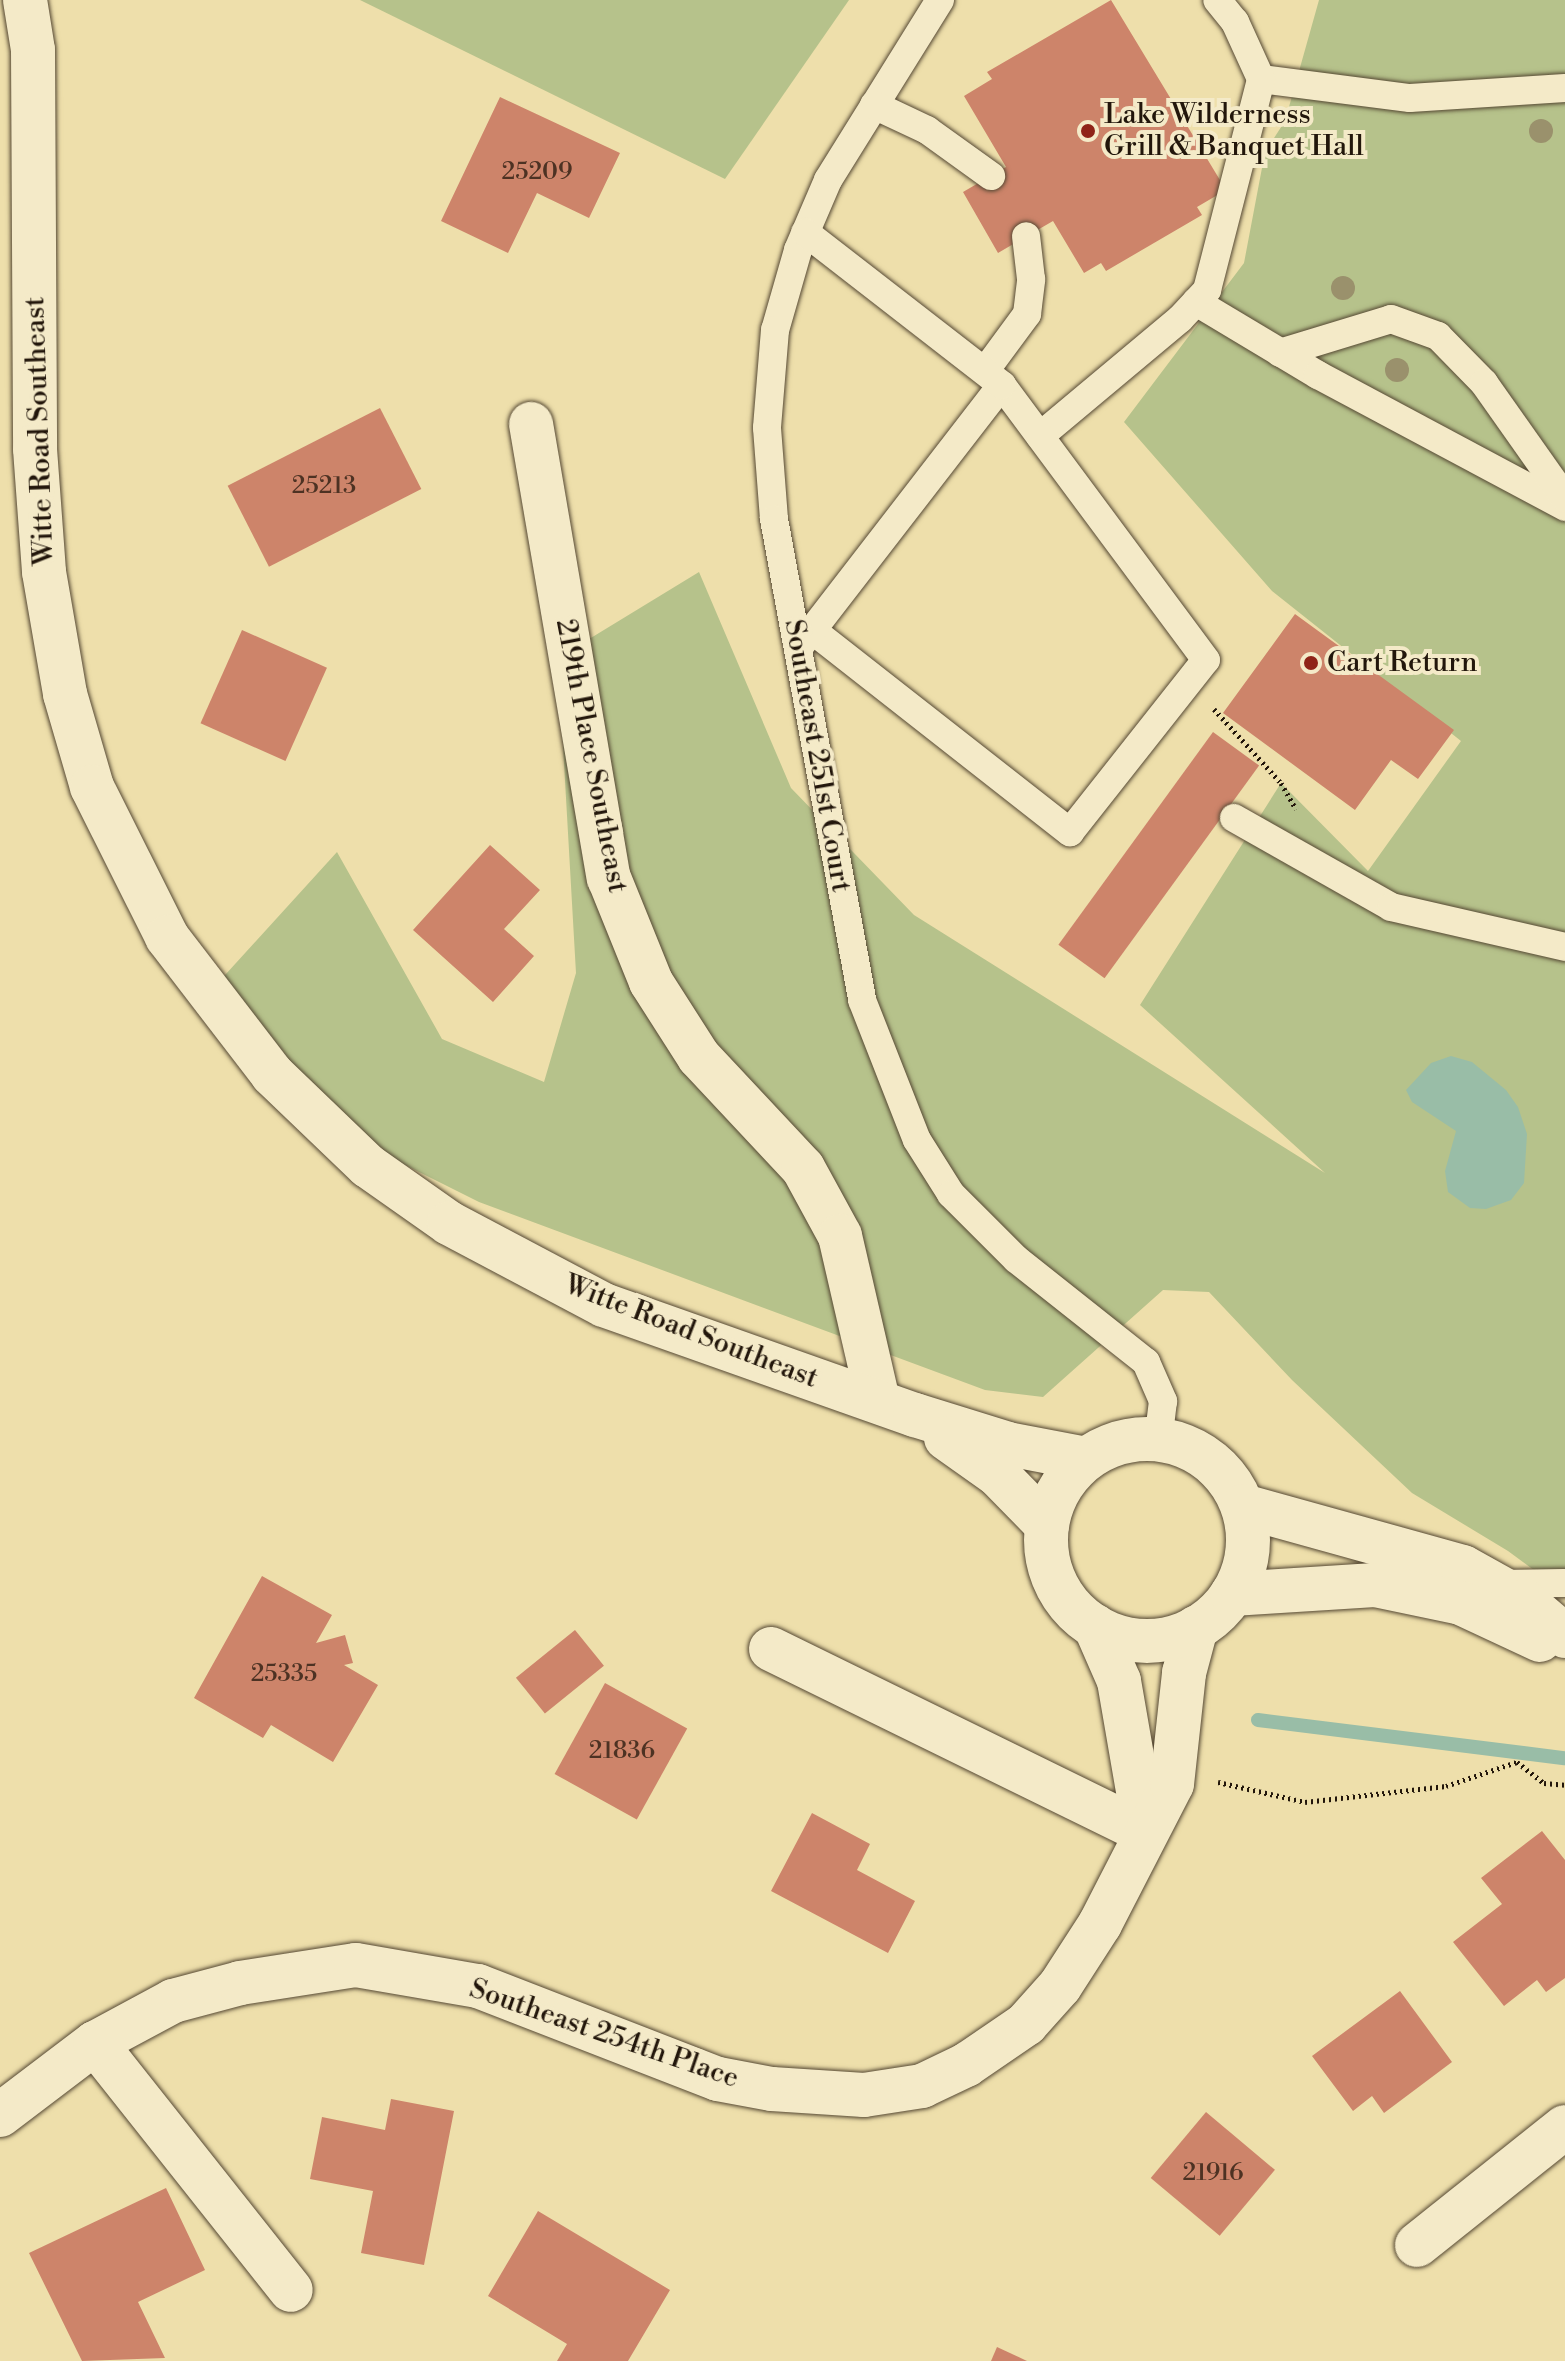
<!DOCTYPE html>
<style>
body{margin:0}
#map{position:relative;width:1565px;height:2361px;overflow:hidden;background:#eedfab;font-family:"Libre Bodoni",serif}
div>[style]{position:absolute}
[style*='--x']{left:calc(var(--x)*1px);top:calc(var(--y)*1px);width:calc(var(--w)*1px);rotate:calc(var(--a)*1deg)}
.green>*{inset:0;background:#b6c28b}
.water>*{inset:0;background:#99bda7}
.stream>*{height:14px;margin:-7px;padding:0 7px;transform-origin:7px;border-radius:7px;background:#99bda7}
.building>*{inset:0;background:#cd846a;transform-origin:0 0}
.path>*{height:5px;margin-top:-2.5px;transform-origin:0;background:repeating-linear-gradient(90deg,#22160b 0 2px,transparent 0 6px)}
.roads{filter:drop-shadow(0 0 2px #554833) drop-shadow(0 0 2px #554833)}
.lane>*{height:28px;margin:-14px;padding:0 14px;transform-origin:14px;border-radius:14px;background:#f4eac8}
.street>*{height:44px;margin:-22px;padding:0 22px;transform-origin:22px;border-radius:22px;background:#f4eac8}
.secondary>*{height:44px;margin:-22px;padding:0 22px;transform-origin:22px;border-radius:22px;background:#f4eac8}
.secondary>.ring{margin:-22px;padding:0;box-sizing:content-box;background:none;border:44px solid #f4eac8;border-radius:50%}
.trees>*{width:24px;height:24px;margin:-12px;border-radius:50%;background:#9a916c}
.dots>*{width:22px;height:22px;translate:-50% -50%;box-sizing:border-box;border:4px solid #f4eac8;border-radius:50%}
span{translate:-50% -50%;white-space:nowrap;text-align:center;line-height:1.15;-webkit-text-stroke:8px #f4eac8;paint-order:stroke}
.number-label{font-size:24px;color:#4d3223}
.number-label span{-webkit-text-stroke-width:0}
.poi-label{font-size:28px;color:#22160b}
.left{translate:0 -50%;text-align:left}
.street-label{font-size:28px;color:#22160b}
</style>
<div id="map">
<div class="green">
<div style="clip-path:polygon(360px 0,849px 0,725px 179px)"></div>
<div style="clip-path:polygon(1319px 0,1565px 0,1565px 1593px,1508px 1551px,1412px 1493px,1292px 1380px,1209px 1292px,1163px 1290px,1043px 1397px,985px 1390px,479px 1202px,369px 1147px,205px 997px,337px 852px,442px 1039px,544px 1082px,576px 973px,558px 658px,699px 572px,791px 788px,914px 915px,1325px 1173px,1140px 1005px,1281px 783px,1368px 871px,1461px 741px,1272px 591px,1124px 422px,1244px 263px,1265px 152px,1285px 121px)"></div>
</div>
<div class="water">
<div style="clip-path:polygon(1451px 1056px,1472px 1062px,1506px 1090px,1518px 1107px,1527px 1134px,1524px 1183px,1511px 1200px,1486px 1209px,1470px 1208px,1448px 1192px,1445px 1171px,1456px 1131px,1412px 1102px,1406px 1090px,1431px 1063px)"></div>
</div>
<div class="stream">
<div style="--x:1258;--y:1720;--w:309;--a:7.1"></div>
</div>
<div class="building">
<div style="clip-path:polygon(1111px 0,1226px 190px,1197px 207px,1202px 215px,1106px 271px,1101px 263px,1084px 273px,1053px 221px,998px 253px,963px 192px,1006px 167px,964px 96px,992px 79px,987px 72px)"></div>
<div style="clip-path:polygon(500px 97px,620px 153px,589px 218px,537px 193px,508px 253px,441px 221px)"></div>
<div style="left:380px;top:408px;width:91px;height:171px;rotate:63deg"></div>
<div style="clip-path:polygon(1295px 614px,1454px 730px,1418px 779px,1391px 760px,1355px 810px,1223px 713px)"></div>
<div style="left:242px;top:630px;width:93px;height:102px;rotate:24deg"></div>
<div style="left:1213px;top:732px;width:57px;height:263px;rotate:36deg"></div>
<div style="clip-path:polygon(490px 845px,540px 890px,504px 929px,534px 956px,493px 1002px,413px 930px)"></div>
<div style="clip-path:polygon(262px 1576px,332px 1615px,316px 1643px,345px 1635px,353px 1663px,344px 1665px,378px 1685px,333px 1762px,271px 1725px,263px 1738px,194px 1698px)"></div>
<div style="left:575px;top:1630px;width:46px;height:76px;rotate:51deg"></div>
<div style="left:605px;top:1683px;width:94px;height:104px;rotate:29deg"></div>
<div style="clip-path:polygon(812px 1813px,870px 1844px,857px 1870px,915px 1901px,888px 1953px,771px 1891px)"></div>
<div style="clip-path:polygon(1542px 1831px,1565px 1860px,1565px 1978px,1546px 1992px,1537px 1980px,1504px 2006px,1453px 1942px,1502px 1904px,1481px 1878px)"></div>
<div style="clip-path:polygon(1400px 1991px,1452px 2062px,1384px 2113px,1372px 2096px,1353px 2111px,1312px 2056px)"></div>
<div style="clip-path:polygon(391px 2099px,454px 2111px,424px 2265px,361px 2253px,373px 2191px,310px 2179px,322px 2117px,385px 2130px)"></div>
<div style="left:1206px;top:2112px;width:90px;height:86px;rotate:40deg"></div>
<div style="clip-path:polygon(166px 2188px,205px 2270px,138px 2302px,165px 2358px,82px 2361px,29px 2253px)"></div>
<div style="clip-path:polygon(538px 2211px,670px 2290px,628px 2361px,557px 2361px,567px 2344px,488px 2296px)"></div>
<div style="clip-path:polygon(997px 2347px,1027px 2361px,991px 2361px)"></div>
</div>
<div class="path">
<div style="--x:1214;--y:709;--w:100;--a:47.8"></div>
<div style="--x:1281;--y:783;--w:30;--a:60"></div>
<div style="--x:1218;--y:1782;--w:89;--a:12.9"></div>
<div style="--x:1305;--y:1802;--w:142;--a:-6.5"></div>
<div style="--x:1446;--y:1786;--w:75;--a:-18.7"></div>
<div style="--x:1517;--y:1762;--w:34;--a:38"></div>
<div style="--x:1544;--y:1783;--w:21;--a:5"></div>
</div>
<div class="roads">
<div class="lane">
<div style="--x:940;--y:0;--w:212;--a:121.9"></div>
<div style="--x:828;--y:180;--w:76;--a:113.2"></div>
<div style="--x:798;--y:250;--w:83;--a:106"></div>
<div style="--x:775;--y:330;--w:98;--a:94.7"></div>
<div style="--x:767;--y:428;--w:91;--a:85.6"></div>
<div style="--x:774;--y:519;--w:489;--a:79.6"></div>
<div style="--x:862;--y:1000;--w:150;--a:68.6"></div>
<div style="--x:917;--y:1140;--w:64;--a:57.8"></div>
<div style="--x:951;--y:1194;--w:92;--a:45"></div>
<div style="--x:1016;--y:1259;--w:166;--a:38.4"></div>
<div style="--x:1146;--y:1362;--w:43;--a:66.4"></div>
<div style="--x:1163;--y:1401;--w:38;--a:97"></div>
<div style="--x:1261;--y:79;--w:150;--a:7.3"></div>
<div style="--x:1410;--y:98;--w:155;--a:-3.7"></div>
<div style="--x:874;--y:105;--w:59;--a:25.3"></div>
<div style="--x:927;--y:130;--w:79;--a:35.7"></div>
<div style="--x:1196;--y:302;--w:142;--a:30.9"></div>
<div style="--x:1318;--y:375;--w:280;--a:28.1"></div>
<div style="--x:1280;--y:353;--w:116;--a:-17"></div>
<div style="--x:1391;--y:319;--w:50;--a:19.9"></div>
<div style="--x:1438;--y:336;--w:66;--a:45.6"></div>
<div style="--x:1484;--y:383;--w:141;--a:54.8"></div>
<div style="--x:985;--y:371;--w:71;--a:-53.6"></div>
<div style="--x:1027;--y:314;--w:35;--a:-83"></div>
<div style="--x:1031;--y:279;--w:43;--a:-96.6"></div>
<div style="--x:1040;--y:436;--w:182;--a:-39.9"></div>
<div style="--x:1180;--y:319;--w:40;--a:-47"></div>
<div style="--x:1207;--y:290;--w:218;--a:-75.6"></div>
<div style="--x:1261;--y:79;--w:63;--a:-114.5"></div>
<div style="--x:1235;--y:22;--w:28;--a:-129"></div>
<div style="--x:812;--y:630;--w:328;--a:38.1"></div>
<div style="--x:1070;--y:832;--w:219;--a:-51.7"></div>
<div style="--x:1206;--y:660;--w:342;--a:-126.6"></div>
<div style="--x:800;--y:646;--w:330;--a:-52.3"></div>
<div style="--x:1002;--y:385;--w:249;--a:-142.2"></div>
<div style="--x:1234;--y:818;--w:180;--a:29.5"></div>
<div style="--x:1391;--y:907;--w:179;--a:12.9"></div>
<div style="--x:1498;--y:1584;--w:67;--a:-0.9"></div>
</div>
<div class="street">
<div style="--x:531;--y:424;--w:461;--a:80.3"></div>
<div style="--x:609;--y:878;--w:112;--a:68"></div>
<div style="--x:651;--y:982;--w:89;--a:57.4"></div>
<div style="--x:699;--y:1057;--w:152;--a:46.9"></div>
<div style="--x:803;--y:1168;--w:77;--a:61.4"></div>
<div style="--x:840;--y:1236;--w:168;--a:77"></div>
<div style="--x:1095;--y:1626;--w:60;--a:66.4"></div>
<div style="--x:1119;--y:1681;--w:153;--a:80.2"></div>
<div style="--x:771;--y:1649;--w:416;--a:26.1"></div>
<div style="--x:95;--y:2043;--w:315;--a:51.6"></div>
<div style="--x:0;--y:2115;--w:119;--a:-37.2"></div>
<div style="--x:95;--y:2043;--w:89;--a:-28.3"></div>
<div style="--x:173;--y:2001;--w:69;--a:-15"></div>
<div style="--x:240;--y:1983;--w:117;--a:-8.8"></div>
<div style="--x:356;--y:1965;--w:124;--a:9.8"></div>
<div style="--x:478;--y:1986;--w:257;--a:21.2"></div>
<div style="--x:718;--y:2079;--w:55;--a:10.5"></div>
<div style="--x:772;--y:2089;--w:92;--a:3.7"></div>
<div style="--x:864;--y:2095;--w:59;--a:-8.8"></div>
<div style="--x:922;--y:2086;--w:49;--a:-25.5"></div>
<div style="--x:966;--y:2065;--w:73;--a:-34.3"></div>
<div style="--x:1026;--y:2024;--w:51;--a:-48.2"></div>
<div style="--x:1060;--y:1986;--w:74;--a:-57.2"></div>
<div style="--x:1100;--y:1924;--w:157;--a:-62.8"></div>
<div style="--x:1172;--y:1784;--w:112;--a:-83.8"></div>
<div style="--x:1184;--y:1673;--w:47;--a:-75.1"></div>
<div style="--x:1417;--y:2245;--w:189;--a:-38.6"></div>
</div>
<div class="secondary">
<div style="--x:25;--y:0;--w:51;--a:80.9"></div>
<div style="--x:33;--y:50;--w:399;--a:89.7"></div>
<div style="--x:35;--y:449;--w:123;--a:85.8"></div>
<div style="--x:44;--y:572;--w:124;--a:80.2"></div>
<div style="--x:65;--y:694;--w:97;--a:73.8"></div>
<div style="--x:92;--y:787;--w:168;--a:63.4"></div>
<div style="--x:167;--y:937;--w:173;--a:52.5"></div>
<div style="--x:272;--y:1074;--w:133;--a:43.8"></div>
<div style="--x:368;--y:1166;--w:99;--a:35.1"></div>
<div style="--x:449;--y:1223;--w:175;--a:27.9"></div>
<div style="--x:604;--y:1305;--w:330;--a:19.5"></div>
<div style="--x:915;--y:1415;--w:97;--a:17.3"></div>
<div style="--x:1008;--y:1444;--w:79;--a:10.9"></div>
<div style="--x:946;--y:1438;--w:64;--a:35.4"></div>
<div style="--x:998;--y:1475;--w:70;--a:45.6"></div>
<div class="ring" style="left:1046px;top:1439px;width:158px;height:158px"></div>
<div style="--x:1243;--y:1506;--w:228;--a:15.5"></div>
<div style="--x:1463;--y:1567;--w:70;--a:29.1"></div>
<div style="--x:1524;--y:1601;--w:54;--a:40.5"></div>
<div style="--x:1232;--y:1594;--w:143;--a:-3.6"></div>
<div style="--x:1375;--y:1585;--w:88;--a:11.8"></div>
<div style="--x:1461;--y:1603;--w:87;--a:25.1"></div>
</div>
</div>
<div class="trees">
<div style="left:1541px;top:131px"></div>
<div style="left:1343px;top:288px"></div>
<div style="left:1397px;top:370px"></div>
</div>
<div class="dots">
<div style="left:1088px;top:131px;background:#8f2418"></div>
<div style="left:1311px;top:663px;background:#8f2418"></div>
</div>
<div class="number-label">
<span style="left:537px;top:173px">25209</span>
<span style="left:324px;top:487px">25213</span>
<span style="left:284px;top:1675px">25335</span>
<span style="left:622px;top:1752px">21836</span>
<span style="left:1213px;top:2174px">21916</span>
</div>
<div class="poi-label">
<span class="left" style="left:1104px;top:131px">Lake Wilderness<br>Grill &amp; Banquet Hall</span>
<span class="left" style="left:1327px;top:663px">Cart Return</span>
</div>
<div class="street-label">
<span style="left:40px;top:431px;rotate:-92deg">Witte Road Southeast</span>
<span style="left:591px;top:756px;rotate:79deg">219th Place Southeast</span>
<span style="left:817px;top:756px;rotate:80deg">Southeast 251st Court</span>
<span style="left:691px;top:1332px;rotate:21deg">Witte Road Southeast</span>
<span style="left:604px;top:2034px;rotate:19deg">Southeast 254th Place</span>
</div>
</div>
